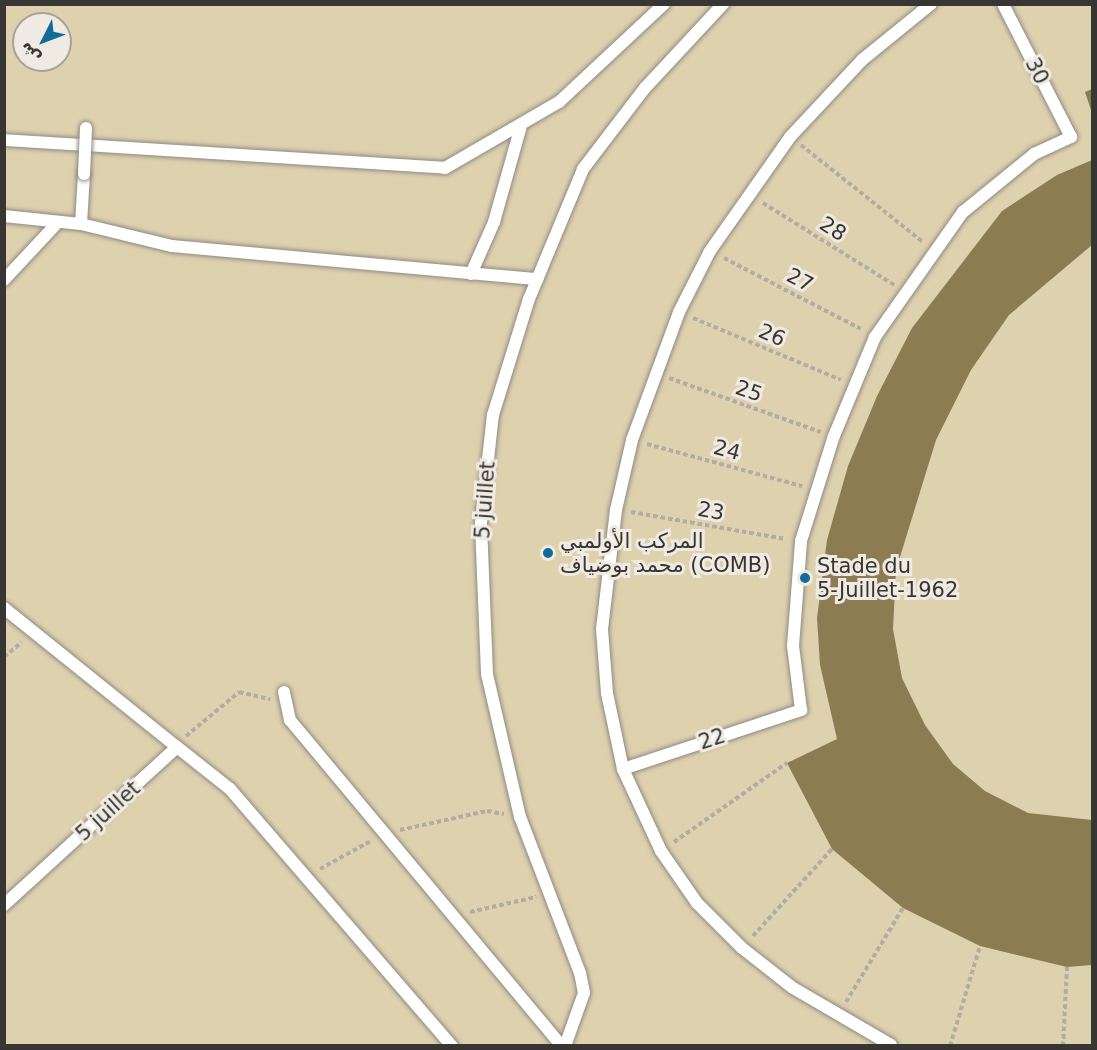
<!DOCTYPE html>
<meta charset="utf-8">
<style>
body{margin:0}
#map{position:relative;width:1097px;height:1050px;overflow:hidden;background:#efebe2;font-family:"DejaVu Sans","Noto Naskh Arabic",sans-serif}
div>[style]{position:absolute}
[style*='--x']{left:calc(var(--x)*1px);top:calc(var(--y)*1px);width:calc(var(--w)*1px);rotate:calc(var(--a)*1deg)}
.green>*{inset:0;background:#ded1ae}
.building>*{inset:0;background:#8c7c52}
.path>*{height:4px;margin-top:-2px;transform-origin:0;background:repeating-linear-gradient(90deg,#b0ada6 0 4.5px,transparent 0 7.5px)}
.roads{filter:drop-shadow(0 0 2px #8e8b82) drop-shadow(0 0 2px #8e8b82)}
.lane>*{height:12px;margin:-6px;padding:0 6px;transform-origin:6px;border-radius:6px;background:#fff}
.bridges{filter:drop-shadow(0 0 2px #8e8b82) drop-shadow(0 0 2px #8e8b82)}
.lane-bridge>*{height:12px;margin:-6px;padding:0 6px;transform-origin:6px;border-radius:6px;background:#fff}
.dots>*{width:16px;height:16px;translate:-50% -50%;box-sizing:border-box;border:3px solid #efebe2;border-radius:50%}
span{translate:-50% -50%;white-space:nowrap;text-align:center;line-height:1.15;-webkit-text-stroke:6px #efebe2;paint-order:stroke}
.street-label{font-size:21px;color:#373632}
.poi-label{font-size:21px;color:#373632}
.left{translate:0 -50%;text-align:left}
.frame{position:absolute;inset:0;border:6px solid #373632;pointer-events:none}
.north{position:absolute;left:12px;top:12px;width:60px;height:60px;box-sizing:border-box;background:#efebe2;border:2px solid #a5a39c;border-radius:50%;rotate:228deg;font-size:16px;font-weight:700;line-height:24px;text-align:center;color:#373632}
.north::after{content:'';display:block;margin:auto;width:21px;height:27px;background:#126b9b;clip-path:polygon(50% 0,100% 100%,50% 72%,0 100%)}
</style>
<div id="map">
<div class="green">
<div style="clip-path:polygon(evenodd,5px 5px,1092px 5px,1092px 1045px,5px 1046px,5px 5px,24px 24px,60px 24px,60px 60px,24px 60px,24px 24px)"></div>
</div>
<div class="building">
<div style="clip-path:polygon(1092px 89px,1092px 113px,1085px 92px)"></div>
<div style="clip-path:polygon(1092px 160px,1092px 245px,1009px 315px,971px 370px,936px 440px,896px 570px,893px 629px,902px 678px,925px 725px,953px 764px,985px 791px,1028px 813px,1092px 820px,1092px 965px,1067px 967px,980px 946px,903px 908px,832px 849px,787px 763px,837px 739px,820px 665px,817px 618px,827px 540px,848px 466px,877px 396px,912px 328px,1002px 211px,1057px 175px)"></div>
</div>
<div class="path">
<div style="--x:801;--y:145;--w:157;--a:38.5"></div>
<div style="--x:763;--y:203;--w:155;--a:32"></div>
<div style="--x:724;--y:258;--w:154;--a:27.4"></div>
<div style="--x:693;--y:318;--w:160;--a:22.7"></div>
<div style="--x:669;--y:378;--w:161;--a:19.6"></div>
<div style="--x:647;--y:444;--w:161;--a:15.2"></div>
<div style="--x:631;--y:512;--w:157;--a:9.9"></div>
<div style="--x:4;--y:657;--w:23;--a:-40"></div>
<div style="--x:186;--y:736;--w:69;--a:-39.7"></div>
<div style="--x:239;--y:692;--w:32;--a:13"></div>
<div style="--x:400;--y:830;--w:89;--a:-12.3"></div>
<div style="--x:487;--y:811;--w:17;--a:10"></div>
<div style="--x:674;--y:842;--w:138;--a:-35"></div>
<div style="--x:320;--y:869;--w:58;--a:-28.8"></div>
<div style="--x:470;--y:912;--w:68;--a:-12.8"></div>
<div style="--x:753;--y:936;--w:118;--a:-47.8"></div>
<div style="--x:846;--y:1002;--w:110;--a:-58.8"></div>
<div style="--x:950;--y:1046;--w:104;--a:-73.3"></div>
<div style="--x:1063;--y:1046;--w:79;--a:-87.1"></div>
</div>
<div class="roads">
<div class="lane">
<div style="--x:4;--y:140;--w:442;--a:3.6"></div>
<div style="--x:445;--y:168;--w:132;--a:-30.1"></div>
<div style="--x:559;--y:102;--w:144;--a:-43"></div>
<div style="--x:4;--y:216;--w:77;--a:5.9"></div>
<div style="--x:81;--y:224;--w:94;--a:13.6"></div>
<div style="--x:172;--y:246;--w:367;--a:5.2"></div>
<div style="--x:81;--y:224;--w:50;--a:-86.6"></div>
<div style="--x:471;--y:274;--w:57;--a:-66.1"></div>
<div style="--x:494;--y:222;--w:100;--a:-74.3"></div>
<div style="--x:4;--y:280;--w:79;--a:-47"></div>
<div style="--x:4;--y:608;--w:222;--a:38.8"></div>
<div style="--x:284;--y:692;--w:29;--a:78"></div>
<div style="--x:290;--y:720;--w:425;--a:50.2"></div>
<div style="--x:623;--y:769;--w:188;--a:-18.3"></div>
<div style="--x:801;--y:710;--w:64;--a:-97.1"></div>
<div style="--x:793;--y:646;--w:105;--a:-85.6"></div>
<div style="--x:801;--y:541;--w:110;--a:-72.6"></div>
<div style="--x:834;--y:436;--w:107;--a:-67.5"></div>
<div style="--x:875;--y:337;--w:153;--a:-54.9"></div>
<div style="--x:963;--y:212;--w:92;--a:-39.2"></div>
<div style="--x:1034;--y:154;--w:41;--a:-24.7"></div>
<div style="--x:1071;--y:137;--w:149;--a:-117.1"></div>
<div style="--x:4;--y:905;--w:234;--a:-42.4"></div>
<div style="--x:177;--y:747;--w:68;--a:38.4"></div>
<div style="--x:230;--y:789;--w:340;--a:49.2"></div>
<div style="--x:891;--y:1045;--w:113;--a:-149.8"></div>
<div style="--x:793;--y:988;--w:65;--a:-141.9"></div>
<div style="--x:742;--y:948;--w:64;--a:-135"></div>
<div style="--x:697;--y:903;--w:63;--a:-124.7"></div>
<div style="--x:661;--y:851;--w:90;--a:-114.9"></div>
<div style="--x:623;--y:769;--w:78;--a:-101.9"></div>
<div style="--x:607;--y:693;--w:64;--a:-94.5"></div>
<div style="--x:602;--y:629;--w:120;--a:-83.3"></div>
<div style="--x:616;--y:510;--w:72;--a:-77.1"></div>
<div style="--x:632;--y:440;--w:136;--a:-69.8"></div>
<div style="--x:679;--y:312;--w:68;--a:-63.1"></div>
<div style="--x:710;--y:251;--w:139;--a:-54.9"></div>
<div style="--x:790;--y:137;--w:105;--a:-46.9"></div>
<div style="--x:862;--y:60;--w:89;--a:-39.1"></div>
<div style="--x:565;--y:1046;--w:56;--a:-70.3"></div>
<div style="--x:584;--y:993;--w:20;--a:-101"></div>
<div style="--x:580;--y:973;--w:167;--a:-111"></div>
<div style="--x:520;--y:817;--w:147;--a:-103"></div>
<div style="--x:487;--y:674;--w:151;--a:-92.3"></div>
<div style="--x:481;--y:523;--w:109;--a:-83.7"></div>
<div style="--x:493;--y:415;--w:121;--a:-72.8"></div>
<div style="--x:529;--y:299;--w:141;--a:-67.4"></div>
<div style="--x:583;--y:169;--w:102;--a:-52.6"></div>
<div style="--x:645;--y:88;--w:115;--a:-47.1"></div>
</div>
</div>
<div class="bridges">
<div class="lane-bridge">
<div style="--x:84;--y:174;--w:46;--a:-87.5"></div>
</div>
</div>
<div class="dots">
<div style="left:548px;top:553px;background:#126b9b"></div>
<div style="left:805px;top:578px;background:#126b9b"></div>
</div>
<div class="street-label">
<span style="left:1037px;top:71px;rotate:63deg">30</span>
<span style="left:833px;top:229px;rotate:32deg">28</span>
<span style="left:800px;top:280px;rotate:27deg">27</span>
<span style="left:772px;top:335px;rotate:23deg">26</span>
<span style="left:749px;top:391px;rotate:19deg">25</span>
<span style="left:727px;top:450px;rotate:15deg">24</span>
<span style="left:485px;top:500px;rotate:-86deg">5 juillet</span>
<span style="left:711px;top:511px;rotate:10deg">23</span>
<span style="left:712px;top:739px;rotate:-18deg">22</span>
<span style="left:108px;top:811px;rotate:-42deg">5 juillet</span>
</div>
<div class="poi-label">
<span class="left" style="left:560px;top:553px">المركب الأولمبي<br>محمد بوضياف (COMB)</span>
<span class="left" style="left:817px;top:578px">Stade du<br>5-Juillet-1962</span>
</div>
<div class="frame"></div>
<div class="north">ش</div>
</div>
